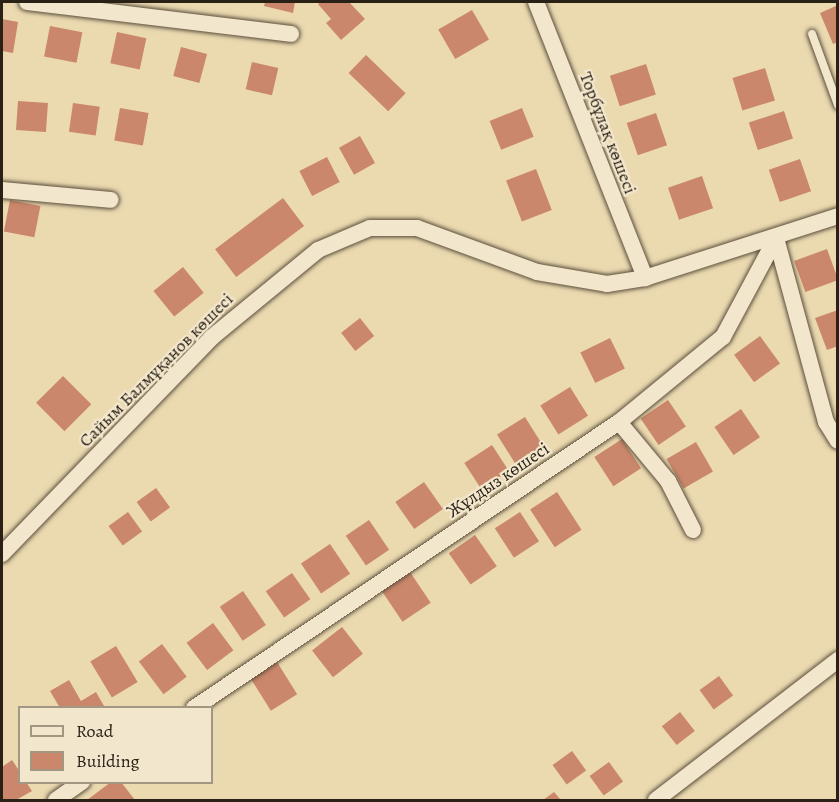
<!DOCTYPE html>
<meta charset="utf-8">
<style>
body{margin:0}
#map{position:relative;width:839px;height:802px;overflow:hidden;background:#ebd9b0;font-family:Alegreya,serif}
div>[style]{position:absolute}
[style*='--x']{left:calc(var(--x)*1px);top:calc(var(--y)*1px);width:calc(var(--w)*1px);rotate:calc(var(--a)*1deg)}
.building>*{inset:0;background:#cb876b;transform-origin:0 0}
.roads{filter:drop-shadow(0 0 2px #5a4f3c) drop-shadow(0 0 2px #5a4f3c)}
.service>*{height:8px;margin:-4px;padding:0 4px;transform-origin:4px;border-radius:4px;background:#f2e6cc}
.minor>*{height:16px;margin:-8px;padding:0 8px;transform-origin:8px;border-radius:8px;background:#f2e6cc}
span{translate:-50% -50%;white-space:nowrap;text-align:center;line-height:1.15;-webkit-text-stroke:4.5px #f2e6cc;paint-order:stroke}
.street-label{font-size:18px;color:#292116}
.frame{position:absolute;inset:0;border:3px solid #292116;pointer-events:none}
.legend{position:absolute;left:18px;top:706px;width:195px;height:78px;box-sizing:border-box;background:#f2e6cc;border:2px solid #a29783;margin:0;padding:8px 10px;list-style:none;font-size:18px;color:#292116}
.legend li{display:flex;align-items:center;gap:12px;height:30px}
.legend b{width:30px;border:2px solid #a29783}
</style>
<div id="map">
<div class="building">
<div style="clip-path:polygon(265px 2px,295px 2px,293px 13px,264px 6px)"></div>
<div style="clip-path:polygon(321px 2px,349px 2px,365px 19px,341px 40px,326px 23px,331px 19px,318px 4px)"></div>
<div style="clip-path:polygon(838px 5px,838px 42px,833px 44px,820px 13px)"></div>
<div style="left:472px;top:10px;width:34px;height:39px;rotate:60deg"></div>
<div style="clip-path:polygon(2px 19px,18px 22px,13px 53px,2px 51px)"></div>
<div style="left:50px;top:26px;width:33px;height:31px;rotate:11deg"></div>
<div style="left:117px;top:32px;width:30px;height:32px;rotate:12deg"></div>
<div style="left:181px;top:47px;width:27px;height:30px;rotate:15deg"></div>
<div style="left:366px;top:55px;width:55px;height:25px;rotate:44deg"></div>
<div style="left:252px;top:62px;width:27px;height:28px;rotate:13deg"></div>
<div style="left:646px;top:64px;width:32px;height:38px;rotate:72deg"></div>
<div style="left:765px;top:68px;width:34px;height:34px;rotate:73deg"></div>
<div style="left:18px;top:101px;width:30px;height:29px;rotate:4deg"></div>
<div style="left:73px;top:103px;width:27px;height:29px;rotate:8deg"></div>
<div style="left:120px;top:108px;width:29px;height:33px;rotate:10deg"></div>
<div style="left:522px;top:108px;width:31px;height:35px;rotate:68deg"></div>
<div style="left:784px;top:111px;width:29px;height:37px;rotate:72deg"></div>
<div style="left:656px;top:113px;width:34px;height:31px;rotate:71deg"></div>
<div style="left:360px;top:136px;width:31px;height:24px;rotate:61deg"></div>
<div style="left:327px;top:157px;width:28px;height:31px;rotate:63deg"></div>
<div style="left:800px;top:159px;width:34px;height:33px;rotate:71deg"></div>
<div style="left:536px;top:169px;width:44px;height:32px;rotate:69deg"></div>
<div style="left:702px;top:176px;width:34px;height:36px;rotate:71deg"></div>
<div style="left:283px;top:198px;width:35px;height:85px;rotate:53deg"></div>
<div style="left:10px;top:200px;width:31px;height:32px;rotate:11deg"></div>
<div style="left:827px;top:249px;width:33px;height:35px;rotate:70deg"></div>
<div style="left:183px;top:267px;width:33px;height:38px;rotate:51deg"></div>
<div style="clip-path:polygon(838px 310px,838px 346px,827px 350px,815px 318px)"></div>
<div style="left:360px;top:318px;width:23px;height:24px;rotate:52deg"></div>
<div style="left:760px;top:336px;width:34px;height:32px;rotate:54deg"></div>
<div style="left:610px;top:338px;width:34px;height:33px;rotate:64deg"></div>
<div style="left:63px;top:376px;width:40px;height:38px;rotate:45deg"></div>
<div style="left:570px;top:387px;width:34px;height:35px;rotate:58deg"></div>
<div style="left:668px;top:400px;width:32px;height:33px;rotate:56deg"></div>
<div style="left:741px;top:409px;width:34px;height:32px;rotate:56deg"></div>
<div style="left:525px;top:417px;width:34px;height:33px;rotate:58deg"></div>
<div style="left:622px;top:439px;width:35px;height:33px;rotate:57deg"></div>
<div style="left:696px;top:442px;width:34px;height:34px;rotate:60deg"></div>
<div style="left:492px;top:445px;width:31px;height:33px;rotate:57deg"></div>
<div style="left:424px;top:482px;width:33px;height:35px;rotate:55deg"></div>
<div style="left:156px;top:488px;width:24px;height:24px;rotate:54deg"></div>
<div style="left:557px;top:492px;width:45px;height:32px;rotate:57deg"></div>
<div style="left:128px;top:512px;width:24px;height:24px;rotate:54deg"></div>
<div style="left:520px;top:512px;width:35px;height:30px;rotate:57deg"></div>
<div style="left:369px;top:520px;width:36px;height:28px;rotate:56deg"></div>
<div style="left:475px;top:535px;width:38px;height:32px;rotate:55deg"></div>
<div style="left:330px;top:544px;width:36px;height:35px;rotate:56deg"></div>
<div style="left:410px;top:572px;width:37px;height:34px;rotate:56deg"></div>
<div style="left:292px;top:573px;width:32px;height:32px;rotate:55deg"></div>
<div style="left:243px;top:591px;width:41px;height:28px;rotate:56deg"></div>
<div style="left:213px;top:623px;width:34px;height:33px;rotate:53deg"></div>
<div style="left:342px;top:627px;width:34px;height:38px;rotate:52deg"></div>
<div style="left:162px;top:644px;width:41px;height:29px;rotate:53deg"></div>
<div style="left:116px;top:646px;width:42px;height:30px;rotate:59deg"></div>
<div style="left:277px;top:662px;width:38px;height:31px;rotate:58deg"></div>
<div style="left:719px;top:676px;width:24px;height:24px;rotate:54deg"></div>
<div style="clip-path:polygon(69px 680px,81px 701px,96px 692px,104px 706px,60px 708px,50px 691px)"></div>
<div style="left:680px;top:712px;width:24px;height:23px;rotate:52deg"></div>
<div style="left:572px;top:751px;width:24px;height:24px;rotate:54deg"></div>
<div style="clip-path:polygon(12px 760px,20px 772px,20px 782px,26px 782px,32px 791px,16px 800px,3px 800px,2px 767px)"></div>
<div style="left:609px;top:762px;width:24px;height:24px;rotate:54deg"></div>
<div style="clip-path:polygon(111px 782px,121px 782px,135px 800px,87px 800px)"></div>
<div style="clip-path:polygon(554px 792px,561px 800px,543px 800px)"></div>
</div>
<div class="roads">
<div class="service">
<div style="--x:812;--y:34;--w:76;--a:69.9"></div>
</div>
<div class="minor">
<div style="--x:27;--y:2;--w:266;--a:6.9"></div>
<div style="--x:536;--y:2;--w:297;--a:68.4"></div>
<div style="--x:2;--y:190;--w:109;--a:5.2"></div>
<div style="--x:776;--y:238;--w:191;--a:74.8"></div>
<div style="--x:826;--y:422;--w:22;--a:58"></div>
<div style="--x:619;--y:422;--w:77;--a:50.3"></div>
<div style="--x:668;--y:481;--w:55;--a:63"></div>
<div style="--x:2;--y:554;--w:301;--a:-45.9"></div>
<div style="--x:211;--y:338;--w:139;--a:-39.4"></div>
<div style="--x:318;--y:250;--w:56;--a:-22.9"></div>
<div style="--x:370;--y:228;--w:47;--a:0"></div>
<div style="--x:417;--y:228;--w:128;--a:20.1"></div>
<div style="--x:537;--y:272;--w:71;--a:9.7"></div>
<div style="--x:607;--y:284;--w:38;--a:-9"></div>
<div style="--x:645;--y:278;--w:203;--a:-17.8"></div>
<div style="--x:194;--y:708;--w:512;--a:-33.94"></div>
<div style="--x:619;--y:422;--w:134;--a:-39.3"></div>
<div style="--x:723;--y:337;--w:112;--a:-61.8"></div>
<div style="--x:56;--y:800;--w:32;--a:-35"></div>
<div style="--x:656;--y:800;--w:230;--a:-37.6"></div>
</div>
</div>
<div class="street-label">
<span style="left:608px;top:133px;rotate:69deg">Торбұлақ көшесі</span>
<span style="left:156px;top:370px;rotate:-45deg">Сайым Балмұқанов көшесі</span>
<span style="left:498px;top:480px;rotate:-34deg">Жұлдыз көшесі</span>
</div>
<div class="frame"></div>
<ul class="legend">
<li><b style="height:8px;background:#f2e6cc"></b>Road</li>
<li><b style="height:16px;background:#cb876b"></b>Building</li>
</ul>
</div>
